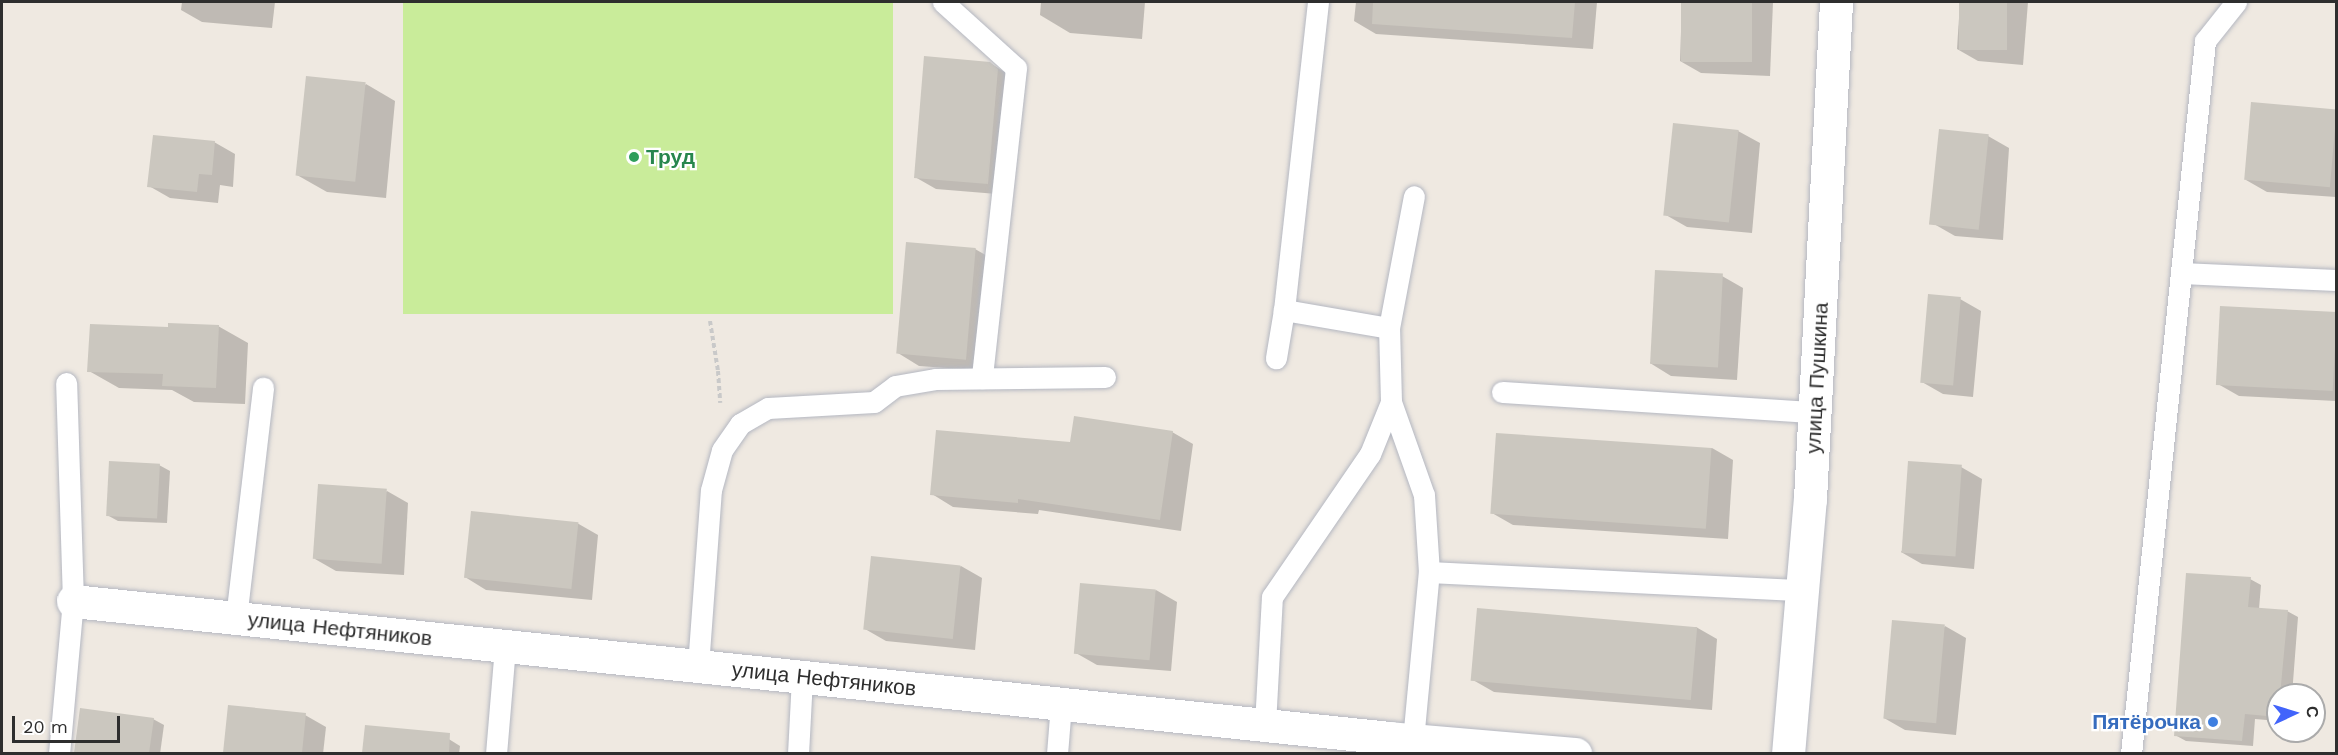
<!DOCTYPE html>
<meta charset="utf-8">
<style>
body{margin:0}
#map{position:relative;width:2338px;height:755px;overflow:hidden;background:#efe9e1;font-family:"Work Sans",sans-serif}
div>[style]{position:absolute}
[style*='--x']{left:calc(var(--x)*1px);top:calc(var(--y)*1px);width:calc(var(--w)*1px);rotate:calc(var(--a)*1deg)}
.pitch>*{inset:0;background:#c9ec9a;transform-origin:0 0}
.shadow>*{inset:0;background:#0003}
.building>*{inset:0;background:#cbc7bf;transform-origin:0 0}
.path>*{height:4px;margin-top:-2px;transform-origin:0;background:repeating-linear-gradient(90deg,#c9c9c9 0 4.5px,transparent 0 7.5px)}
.roads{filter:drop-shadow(0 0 2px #b4b7c1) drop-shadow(0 0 2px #b4b7c1)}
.lane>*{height:21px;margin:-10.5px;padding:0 10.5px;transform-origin:10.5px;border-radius:10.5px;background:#fff}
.street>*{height:33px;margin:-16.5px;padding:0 16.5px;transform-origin:16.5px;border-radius:16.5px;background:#fff}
.dots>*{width:16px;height:16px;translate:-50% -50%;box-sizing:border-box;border:3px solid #fff;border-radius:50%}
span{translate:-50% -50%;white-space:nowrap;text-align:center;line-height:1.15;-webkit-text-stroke:4.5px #fff;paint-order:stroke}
.leisure-label{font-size:21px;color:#27864d;font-weight:700}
.left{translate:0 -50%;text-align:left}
.street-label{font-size:21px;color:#2e2e2e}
.shop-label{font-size:21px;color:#366cbe;font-weight:700}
.right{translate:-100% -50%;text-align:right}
.frame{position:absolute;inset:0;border:3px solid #2e2e2e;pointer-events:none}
.north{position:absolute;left:2266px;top:683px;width:60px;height:60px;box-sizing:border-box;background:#fff;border:2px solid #ababab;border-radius:50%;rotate:86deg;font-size:16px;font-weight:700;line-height:24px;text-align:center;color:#2e2e2e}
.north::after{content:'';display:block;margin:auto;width:21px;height:27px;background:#4264fb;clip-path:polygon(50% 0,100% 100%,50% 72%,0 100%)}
.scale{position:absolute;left:12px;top:716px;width:108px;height:27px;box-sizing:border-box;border:3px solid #2e2e2e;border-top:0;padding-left:8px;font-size:18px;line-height:21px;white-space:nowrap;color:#2e2e2e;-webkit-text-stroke:4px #fff;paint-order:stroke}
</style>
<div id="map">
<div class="pitch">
<div style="left:403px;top:2px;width:490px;height:312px"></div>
</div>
<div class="shadow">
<div style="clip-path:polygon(182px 2px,275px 2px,272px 28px,202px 22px,181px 10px)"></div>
<div style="clip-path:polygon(1041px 2px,1145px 2px,1142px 39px,1070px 33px,1040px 15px)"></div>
<div style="clip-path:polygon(1356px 2px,1597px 2px,1593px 49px,1376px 34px,1354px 21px)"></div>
<div style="clip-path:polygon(1682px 2px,1773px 2px,1770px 76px,1701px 73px,1680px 61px)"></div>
<div style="clip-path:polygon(1960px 2px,2028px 2px,2023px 65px,1978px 61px,1957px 49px)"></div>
<div style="clip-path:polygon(990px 63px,1011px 76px,1009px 195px,936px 189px,915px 177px)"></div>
<div style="clip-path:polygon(366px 84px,395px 101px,386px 198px,327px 192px,297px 175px)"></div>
<div style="clip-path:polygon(2336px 110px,2336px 197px,2267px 192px,2246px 180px)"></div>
<div style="clip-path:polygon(1738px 131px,1760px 143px,1752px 233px,1687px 227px,1666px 215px)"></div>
<div style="clip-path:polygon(1988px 136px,2009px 148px,2003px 240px,1955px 236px,1934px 224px)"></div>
<div style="clip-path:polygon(214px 142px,235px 154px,233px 187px,220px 185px,218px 203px,170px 198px,149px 186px)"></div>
<div style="clip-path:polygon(975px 249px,996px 261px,988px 371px,919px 366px,898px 353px)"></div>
<div style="clip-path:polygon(1722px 276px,1743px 288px,1737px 380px,1671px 376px,1650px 363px)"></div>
<div style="clip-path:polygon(1960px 299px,1981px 311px,1973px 397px,1943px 394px,1922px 382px)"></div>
<div style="clip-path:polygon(2336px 314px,2336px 401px,2239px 396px,2218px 384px)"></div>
<div style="clip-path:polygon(218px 326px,248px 343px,245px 404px,194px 402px,172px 390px,119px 388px,89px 371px,169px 329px)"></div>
<div style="clip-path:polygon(1172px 432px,1193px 444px,1181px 531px,1039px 510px,1038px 514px,953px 507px,932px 494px)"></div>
<div style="clip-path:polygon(1712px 448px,1733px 460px,1728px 539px,1513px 525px,1492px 513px)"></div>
<div style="clip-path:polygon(159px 465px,170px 471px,167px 523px,118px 521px,107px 515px)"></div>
<div style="clip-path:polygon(1961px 467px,1982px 479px,1974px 569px,1922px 564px,1901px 552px)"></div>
<div style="clip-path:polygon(387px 491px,408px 503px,404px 575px,336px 571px,315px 559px)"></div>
<div style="clip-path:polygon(577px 523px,598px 535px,592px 600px,486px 590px,465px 577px)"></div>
<div style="clip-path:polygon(961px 566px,982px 578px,975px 650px,886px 641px,865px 629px)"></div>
<div style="clip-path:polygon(2250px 579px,2261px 585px,2259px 609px,2287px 611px,2298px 617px,2292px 695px,2278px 695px,2278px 721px,2255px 719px,2253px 746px,2186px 741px,2175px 735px)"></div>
<div style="clip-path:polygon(1156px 590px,1177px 602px,1171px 671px,1097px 665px,1076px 653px)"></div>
<div style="clip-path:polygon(1945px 626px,1966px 638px,1956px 735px,1905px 730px,1884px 718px)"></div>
<div style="clip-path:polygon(1696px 627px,1717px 639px,1712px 710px,1494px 692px,1473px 680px)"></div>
<div style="clip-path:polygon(229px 707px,305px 715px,326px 727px,323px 754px,225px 754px)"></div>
<div style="clip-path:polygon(81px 710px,153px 719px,164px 725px,160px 754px,75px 754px)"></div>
<div style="clip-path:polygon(366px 726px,439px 733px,460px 746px,459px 754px,363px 754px)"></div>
</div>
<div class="building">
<div style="clip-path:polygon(1373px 2px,1575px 2px,1572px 38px,1372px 24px)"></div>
<div style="left:1681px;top:2px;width:71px;height:60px"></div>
<div style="left:1959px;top:2px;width:48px;height:48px"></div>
<div style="clip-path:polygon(924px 56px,990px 62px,998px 69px,988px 184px,914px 178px)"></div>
<div style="left:306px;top:76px;width:60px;height:100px;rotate:6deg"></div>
<div style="left:2251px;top:102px;width:86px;height:78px;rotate:5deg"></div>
<div style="left:1673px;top:123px;width:66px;height:93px;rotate:6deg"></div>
<div style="left:1939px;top:129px;width:50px;height:96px;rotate:6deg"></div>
<div style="clip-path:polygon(153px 135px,215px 141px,212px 175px,199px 174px,197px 192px,147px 187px)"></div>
<div style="left:906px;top:242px;width:70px;height:112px;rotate:5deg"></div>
<div style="left:1655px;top:270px;width:68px;height:94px;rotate:3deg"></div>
<div style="left:1928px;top:294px;width:33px;height:89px;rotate:5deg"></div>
<div style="left:2220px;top:306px;width:117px;height:79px;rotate:3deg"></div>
<div style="clip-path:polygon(168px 323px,219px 325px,216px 388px,162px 386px,163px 374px,87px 372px,90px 324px,168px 327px)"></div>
<div style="clip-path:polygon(1074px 416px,1173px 431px,1160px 520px,1018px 499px,1018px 503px,930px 495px,936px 430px,1070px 442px)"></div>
<div style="left:1496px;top:433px;width:216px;height:81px;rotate:4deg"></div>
<div style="left:109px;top:461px;width:51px;height:55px;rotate:3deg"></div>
<div style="left:1908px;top:461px;width:54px;height:92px;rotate:4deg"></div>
<div style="left:318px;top:484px;width:69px;height:75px;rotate:4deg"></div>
<div style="left:471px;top:511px;width:108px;height:67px;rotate:6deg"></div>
<div style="left:871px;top:556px;width:90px;height:74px;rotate:6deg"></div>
<div style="clip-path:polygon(2186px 573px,2251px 577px,2248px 607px,2288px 610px,2278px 717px,2245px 714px,2242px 741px,2174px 736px)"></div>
<div style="left:1080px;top:583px;width:76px;height:71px;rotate:5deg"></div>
<div style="left:1477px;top:608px;width:221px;height:73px;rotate:5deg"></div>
<div style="left:1892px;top:620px;width:53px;height:99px;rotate:5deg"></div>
<div style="clip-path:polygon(228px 705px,306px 713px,302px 753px,223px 753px)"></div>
<div style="clip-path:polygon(80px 708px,154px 718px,149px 753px,74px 753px)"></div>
<div style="clip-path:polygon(365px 725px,450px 733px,449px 753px,362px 753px)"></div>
</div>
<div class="path">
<div style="--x:710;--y:321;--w:51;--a:80.9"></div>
<div style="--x:718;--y:371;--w:32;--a:86"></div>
</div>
<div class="roads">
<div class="lane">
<div style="--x:943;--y:2;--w:98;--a:42.1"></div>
<div style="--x:1016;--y:68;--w:312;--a:96.3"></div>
<div style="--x:2181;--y:273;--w:155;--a:2.6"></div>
<div style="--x:1284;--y:310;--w:310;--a:-83.7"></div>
<div style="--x:1389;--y:328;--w:134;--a:-79.3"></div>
<div style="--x:1502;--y:392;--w:314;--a:3.7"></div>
<div style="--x:1391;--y:402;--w:99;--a:70.5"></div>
<div style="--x:1424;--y:495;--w:77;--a:86.3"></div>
<div style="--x:236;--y:618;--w:232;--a:-83.3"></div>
<div style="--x:698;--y:666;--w:176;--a:-85.8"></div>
<div style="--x:711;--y:490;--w:41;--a:-74.6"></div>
<div style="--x:722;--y:450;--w:32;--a:-55"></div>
<div style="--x:740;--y:424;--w:32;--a:-30"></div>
<div style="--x:768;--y:408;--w:106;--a:-3.2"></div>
<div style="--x:874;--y:402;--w:26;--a:-37"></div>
<div style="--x:895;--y:386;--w:42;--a:-9.7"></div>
<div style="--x:936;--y:379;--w:169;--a:-0.7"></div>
<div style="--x:1265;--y:725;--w:128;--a:-86.9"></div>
<div style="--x:1272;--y:597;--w:173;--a:-55.6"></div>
<div style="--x:1370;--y:454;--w:56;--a:-68"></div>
<div style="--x:1391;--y:402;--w:74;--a:-91.5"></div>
<div style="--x:1389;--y:328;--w:107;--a:-170.3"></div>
<div style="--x:1284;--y:310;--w:49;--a:99.5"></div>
<div style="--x:1413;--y:740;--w:169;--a:-84.6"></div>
<div style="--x:1429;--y:572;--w:373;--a:2.8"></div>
<div style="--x:59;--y:754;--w:154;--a:-84.8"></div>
<div style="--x:73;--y:601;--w:218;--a:-91.8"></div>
<div style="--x:496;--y:754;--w:108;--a:-85.2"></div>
<div style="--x:798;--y:754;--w:77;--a:-87"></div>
<div style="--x:1057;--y:754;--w:50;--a:-85.4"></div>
<div style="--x:2131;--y:754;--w:717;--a:-84.07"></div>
<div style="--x:2205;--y:41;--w:50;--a:-51.5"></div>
</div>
<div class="street">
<div style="--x:73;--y:601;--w:1323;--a:5.94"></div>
<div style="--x:1389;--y:738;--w:187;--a:4.9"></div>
<div style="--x:1788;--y:754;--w:256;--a:-85.1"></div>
<div style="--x:1810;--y:499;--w:498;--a:-87"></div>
</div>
</div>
<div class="dots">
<div style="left:634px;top:157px;background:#2e9e5b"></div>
<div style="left:2213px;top:722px;background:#3f7fe0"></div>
</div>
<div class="leisure-label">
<span class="left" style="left:646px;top:157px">Труд</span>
</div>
<div class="street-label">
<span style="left:1817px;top:378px;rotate:-87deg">улица Пушкина</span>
<span style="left:340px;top:629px;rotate:6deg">улица Нефтяников</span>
<span style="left:824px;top:679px;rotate:6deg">улица Нефтяников</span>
</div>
<div class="shop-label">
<span class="right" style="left:2201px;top:722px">Пятёрочка</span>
</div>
<div class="frame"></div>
<div class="north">С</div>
<div class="scale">20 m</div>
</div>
